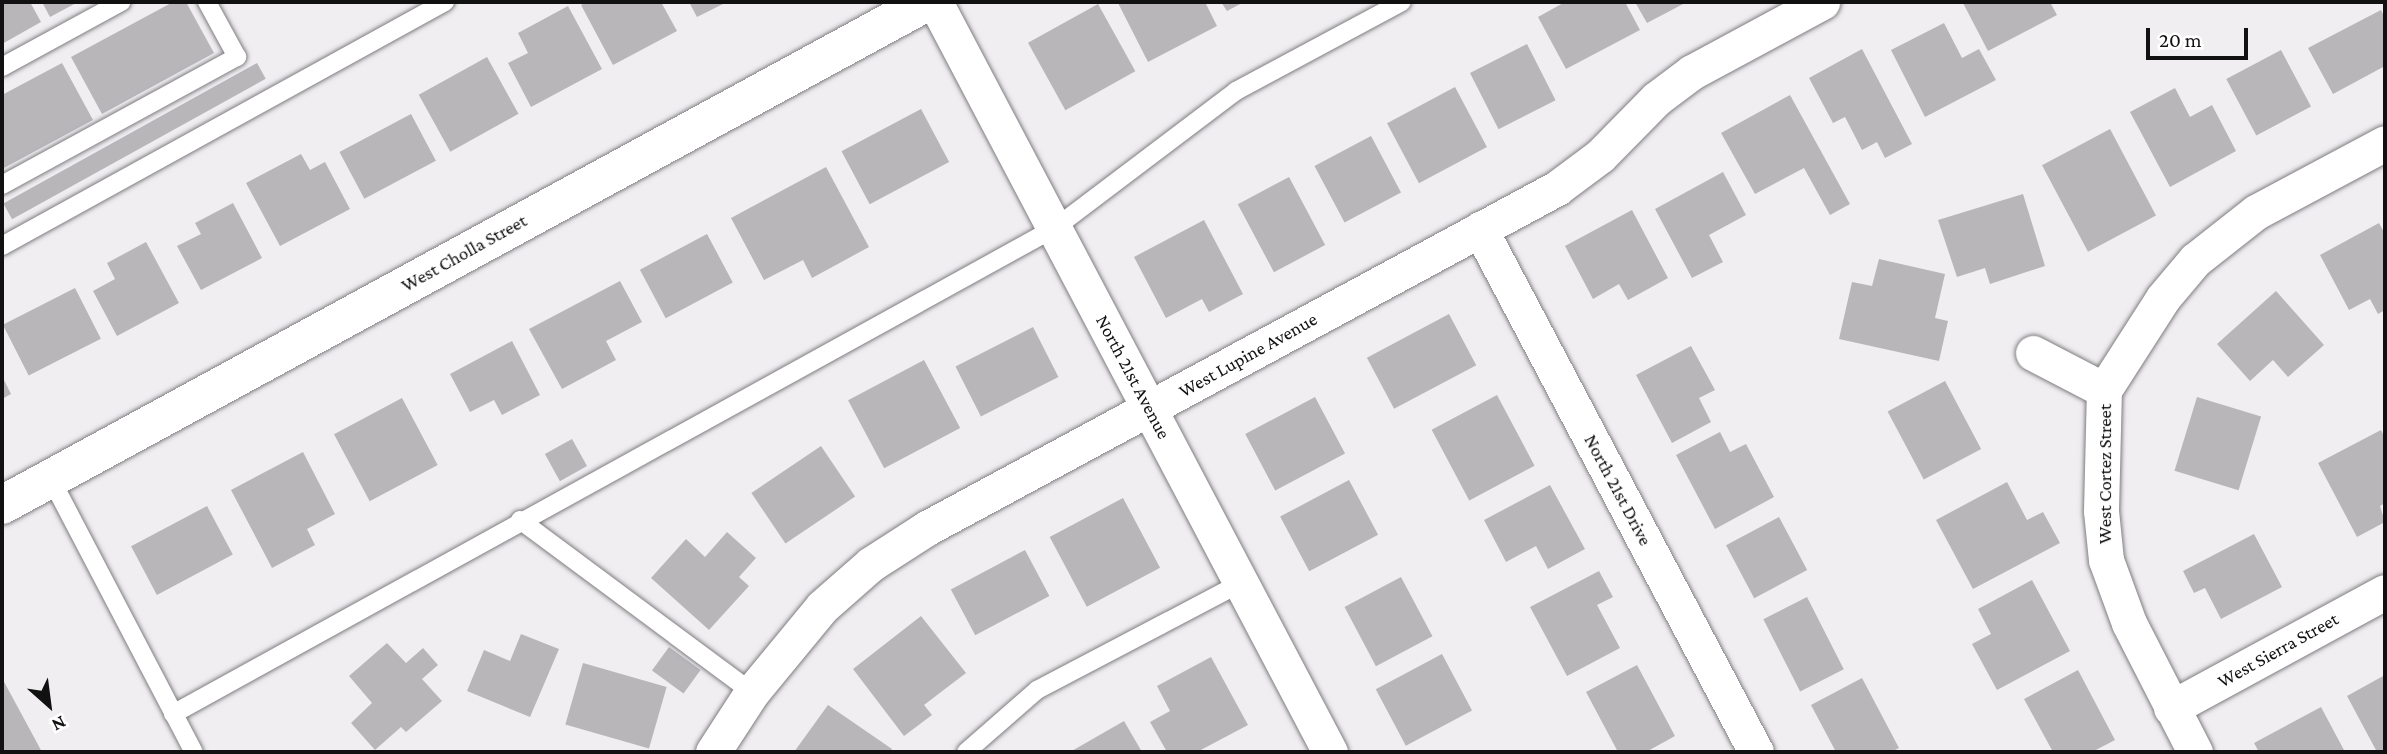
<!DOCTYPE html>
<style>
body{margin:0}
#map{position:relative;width:2387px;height:754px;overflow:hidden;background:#f1eef1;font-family:"Crimson Pro",serif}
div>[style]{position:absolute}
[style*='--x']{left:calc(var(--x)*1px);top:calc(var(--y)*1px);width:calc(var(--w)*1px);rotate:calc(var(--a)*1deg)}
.building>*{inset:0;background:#b8b6b9;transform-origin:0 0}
.roads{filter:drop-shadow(0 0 2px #7f7d80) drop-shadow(0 0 2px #7f7d80)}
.lane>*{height:18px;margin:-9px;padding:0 9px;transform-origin:9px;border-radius:9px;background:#fff}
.street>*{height:35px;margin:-17.5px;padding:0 17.5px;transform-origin:17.5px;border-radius:17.5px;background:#fff}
.secondary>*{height:38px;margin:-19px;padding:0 19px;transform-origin:19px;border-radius:19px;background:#fff}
span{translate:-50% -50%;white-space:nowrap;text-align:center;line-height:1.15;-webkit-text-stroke:7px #fff;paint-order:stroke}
.street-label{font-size:19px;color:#121112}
.frame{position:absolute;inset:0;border:4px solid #121112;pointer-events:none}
.north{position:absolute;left:14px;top:670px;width:70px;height:70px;-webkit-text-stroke:5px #fff;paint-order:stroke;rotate:152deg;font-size:19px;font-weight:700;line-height:28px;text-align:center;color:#121112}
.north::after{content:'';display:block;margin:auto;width:24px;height:32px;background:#121112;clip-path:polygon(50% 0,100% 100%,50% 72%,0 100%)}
.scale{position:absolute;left:2146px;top:28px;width:102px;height:32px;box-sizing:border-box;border:4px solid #121112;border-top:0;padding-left:9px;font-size:21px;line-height:24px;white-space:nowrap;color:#121112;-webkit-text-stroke:5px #fff;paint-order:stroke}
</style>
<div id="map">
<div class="building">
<div style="clip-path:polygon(2px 2px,30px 2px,41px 22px,2px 44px)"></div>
<div style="clip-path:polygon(42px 2px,78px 2px,50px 17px)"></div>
<div style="clip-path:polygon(173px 2px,186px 2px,214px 53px,102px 114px,71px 57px)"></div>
<div style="clip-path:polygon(587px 2px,661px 2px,677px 31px,613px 65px,581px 5px)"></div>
<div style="clip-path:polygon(689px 2px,727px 2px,697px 17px)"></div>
<div style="clip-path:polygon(1205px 2px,1217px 26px,1148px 62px,1118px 3px)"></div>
<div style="clip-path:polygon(1221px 2px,1244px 2px,1227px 11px)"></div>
<div style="clip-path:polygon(1565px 2px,1625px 2px,1640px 30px,1566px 69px,1538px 17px)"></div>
<div style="clip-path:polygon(1635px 2px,1687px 2px,1647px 23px)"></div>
<div style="clip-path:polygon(2050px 2px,2057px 15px,1988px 51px,1963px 3px)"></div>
<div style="left:1098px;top:4px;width:77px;height:80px;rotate:61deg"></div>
<div style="clip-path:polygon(568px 6px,602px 69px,531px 107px,508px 63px,528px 53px,518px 33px)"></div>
<div style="clip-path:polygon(2381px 10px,2385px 18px,2385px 66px,2333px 94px,2308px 48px)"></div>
<div style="clip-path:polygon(1944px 23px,1962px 58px,1979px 49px,1996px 80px,1925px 117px,1891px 50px)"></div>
<div style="left:1527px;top:44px;width:63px;height:64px;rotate:63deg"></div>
<div style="clip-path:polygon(1862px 49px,1912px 144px,1885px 158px,1877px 142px,1862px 150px,1845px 117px,1833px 123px,1809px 78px)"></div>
<div style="left:2281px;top:50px;width:64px;height:62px;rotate:62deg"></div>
<div style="left:487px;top:57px;width:65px;height:78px;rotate:61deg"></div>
<div style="clip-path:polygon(62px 63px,93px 120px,2px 169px,2px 95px)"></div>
<div style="left:257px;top:63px;width:18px;height:290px;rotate:61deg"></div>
<div style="left:1455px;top:87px;width:68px;height:77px;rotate:62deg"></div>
<div style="clip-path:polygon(2175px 88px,2190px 117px,2212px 105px,2236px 151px,2170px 187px,2130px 112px)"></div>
<div style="clip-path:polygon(1790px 95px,1850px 204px,1830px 215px,1804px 168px,1755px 194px,1721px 133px)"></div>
<div style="left:921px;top:109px;width:60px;height:90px;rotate:62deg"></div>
<div style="left:411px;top:114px;width:53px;height:81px;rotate:62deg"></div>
<div style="left:2110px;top:129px;width:98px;height:77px;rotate:62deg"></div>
<div style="left:1371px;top:136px;width:64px;height:64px;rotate:62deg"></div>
<div style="clip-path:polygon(301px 154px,310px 170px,325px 162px,350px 209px,280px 246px,246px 183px)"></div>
<div style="clip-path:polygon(826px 167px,869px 247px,812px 278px,803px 260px,764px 280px,731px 218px)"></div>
<div style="clip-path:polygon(1723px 172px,1746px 215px,1709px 235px,1723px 262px,1692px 278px,1655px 209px)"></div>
<div style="left:1289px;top:177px;width:77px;height:58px;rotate:62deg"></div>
<div style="clip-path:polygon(2023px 194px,2045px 266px,1990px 284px,1985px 268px,1957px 277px,1938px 220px)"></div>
<div style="clip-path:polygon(233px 203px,262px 258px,201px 290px,177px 246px,201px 234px,195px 223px)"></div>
<div style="clip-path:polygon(1632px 210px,1668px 278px,1628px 300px,1619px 284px,1593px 299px,1565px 246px)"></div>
<div style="clip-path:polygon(1204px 220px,1243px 294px,1209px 312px,1202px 299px,1166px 318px,1134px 257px)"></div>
<div style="clip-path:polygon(2379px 223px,2385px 234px,2385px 310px,2378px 314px,2370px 299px,2349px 310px,2320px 255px)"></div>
<div style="left:707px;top:234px;width:55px;height:76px;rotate:62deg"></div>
<div style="clip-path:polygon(146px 242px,179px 303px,117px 336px,93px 291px,115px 279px,107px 263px)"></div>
<div style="clip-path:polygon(1879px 259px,1945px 274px,1935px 318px,1948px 321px,1939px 361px,1839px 339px,1852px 282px,1872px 286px)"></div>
<div style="clip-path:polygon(620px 281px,642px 322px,606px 341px,616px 360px,562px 389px,529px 329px)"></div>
<div style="left:75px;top:288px;width:57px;height:81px;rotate:63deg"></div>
<div style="clip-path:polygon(2276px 291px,2324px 345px,2288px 377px,2273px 360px,2250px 381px,2217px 344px)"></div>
<div style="left:1449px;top:314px;width:58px;height:93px;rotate:62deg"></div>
<div style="left:1033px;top:327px;width:56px;height:87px;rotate:63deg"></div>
<div style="clip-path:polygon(512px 341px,540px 395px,502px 415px,494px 400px,470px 412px,450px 374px)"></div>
<div style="clip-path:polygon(1691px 346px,1715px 390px,1699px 398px,1711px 422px,1672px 443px,1636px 375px)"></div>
<div style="left:924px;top:360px;width:77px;height:86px;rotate:62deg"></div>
<div style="clip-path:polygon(2px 376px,11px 394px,2px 399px)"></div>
<div style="left:1945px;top:381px;width:77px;height:65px;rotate:62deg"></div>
<div style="left:1497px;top:395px;width:80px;height:74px;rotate:62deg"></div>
<div style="left:1315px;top:397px;width:64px;height:79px;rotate:62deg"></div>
<div style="left:2197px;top:397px;width:67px;height:77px;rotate:17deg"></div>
<div style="left:402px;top:398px;width:76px;height:77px;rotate:62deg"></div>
<div style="clip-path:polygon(2381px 430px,2385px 438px,2385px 503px,2380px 506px,2385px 522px,2357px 537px,2318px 463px)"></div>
<div style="clip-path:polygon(1720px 432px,1730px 452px,1746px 444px,1774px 497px,1715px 529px,1676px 455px)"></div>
<div style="left:572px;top:439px;width:31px;height:31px;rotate:61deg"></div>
<div style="left:821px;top:446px;width:61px;height:84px;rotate:56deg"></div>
<div style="clip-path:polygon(303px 452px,335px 514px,307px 529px,315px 545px,272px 568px,231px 490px)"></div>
<div style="left:1349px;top:480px;width:62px;height:78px;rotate:62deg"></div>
<div style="clip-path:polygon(2007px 482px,2027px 520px,2043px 512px,2060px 543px,1973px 589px,1936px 520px)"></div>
<div style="clip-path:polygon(1550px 485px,1585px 549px,1548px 569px,1536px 546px,1506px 562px,1484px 520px)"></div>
<div style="left:1123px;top:498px;width:79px;height:83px;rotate:62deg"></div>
<div style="left:207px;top:506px;width:55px;height:86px;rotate:62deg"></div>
<div style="left:1779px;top:517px;width:60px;height:60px;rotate:62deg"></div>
<div style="clip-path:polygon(727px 532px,756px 558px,739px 577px,749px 586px,709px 630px,651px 578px,686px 539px,705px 557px)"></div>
<div style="clip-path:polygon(2254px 534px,2282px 587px,2221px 619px,2205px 588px,2194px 593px,2183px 571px)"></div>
<div style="left:1025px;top:550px;width:52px;height:84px;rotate:62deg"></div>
<div style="clip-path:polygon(1599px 571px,1613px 597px,1597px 605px,1620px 648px,1567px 676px,1530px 607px)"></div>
<div style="left:1401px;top:577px;width:67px;height:64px;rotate:62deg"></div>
<div style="clip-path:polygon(2032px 580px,2070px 651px,1997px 690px,1972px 644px,1991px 634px,1978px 609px)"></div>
<div style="left:1807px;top:597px;width:81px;height:49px;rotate:63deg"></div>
<div style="clip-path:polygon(921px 616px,966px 673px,924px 705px,932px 715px,904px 736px,853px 669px)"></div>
<div style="clip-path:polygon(521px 634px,559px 649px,530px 717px,467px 691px,484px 650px,510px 661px)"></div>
<div style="clip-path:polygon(387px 643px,406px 663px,423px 648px,438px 665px,422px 679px,442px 701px,406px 732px,401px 727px,375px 750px,351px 723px,372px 703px,349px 676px)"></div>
<div style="left:669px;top:647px;width:39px;height:29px;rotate:36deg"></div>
<div style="left:1442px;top:654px;width:64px;height:75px;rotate:62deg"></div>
<div style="clip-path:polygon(1211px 657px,1248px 725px,1197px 752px,1167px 752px,1150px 722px,1170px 711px,1157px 686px)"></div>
<div style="left:583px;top:663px;width:87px;height:64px;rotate:16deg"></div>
<div style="clip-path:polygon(1637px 665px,1675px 736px,1646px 752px,1618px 752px,1586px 692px)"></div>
<div style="clip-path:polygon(2078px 670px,2115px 740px,2092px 752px,2053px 752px,2024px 699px)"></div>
<div style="clip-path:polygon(2385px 675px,2385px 752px,2377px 752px,2347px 696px)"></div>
<div style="clip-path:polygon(2px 678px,42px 752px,2px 752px)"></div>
<div style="clip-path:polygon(1862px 678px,1899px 748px,1891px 752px,1836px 752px,1811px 705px)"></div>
<div style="clip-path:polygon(828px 705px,892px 749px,890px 752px,794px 752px)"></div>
<div style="clip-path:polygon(2321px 707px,2345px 752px,2259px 752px,2254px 743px)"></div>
<div style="clip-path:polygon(1124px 721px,1142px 752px,1070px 752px)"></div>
</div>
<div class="roads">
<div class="lane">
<div style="--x:2;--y:67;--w:136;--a:-28.6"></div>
<div style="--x:2;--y:185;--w:268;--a:-28.6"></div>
<div style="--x:237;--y:57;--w:63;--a:-118.6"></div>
<div style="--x:2;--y:246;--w:506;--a:-28.85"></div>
<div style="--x:51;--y:479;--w:308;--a:62.4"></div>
<div style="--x:520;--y:520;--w:289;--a:36.6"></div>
<div style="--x:173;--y:714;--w:1007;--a:-28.86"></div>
<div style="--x:1055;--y:228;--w:227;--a:-37.1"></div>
<div style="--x:1236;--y:91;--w:188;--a:-28.2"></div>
<div style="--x:966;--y:752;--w:94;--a:-41.1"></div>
<div style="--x:1037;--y:690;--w:230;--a:-27.7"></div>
</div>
<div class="street">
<div style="--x:935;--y:2;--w:848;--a:62.23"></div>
<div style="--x:1480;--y:229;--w:591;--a:62.18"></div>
<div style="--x:2033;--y:353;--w:80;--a:27.5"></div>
<div style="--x:2171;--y:708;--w:243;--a:-28.5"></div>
<div style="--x:713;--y:752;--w:72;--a:-57"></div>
<div style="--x:752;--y:692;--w:110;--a:-50.5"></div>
<div style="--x:822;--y:607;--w:65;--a:-41.3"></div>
<div style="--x:871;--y:564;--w:67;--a:-32.7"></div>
<div style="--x:927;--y:528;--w:716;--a:-28.35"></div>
<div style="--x:1557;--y:188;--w:54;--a:-36.7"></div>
<div style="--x:1600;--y:156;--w:80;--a:-45.5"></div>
<div style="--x:1656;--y:99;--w:45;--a:-36.9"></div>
<div style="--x:1692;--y:72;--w:148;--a:-28.3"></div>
<div style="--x:2195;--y:752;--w:145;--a:-117.1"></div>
<div style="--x:2129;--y:623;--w:67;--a:-110.1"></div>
<div style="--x:2106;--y:560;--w:49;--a:-95.8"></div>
<div style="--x:2101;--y:511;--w:121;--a:-88.6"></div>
<div style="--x:2104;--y:390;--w:109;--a:-57.3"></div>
<div style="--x:2163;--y:298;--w:50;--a:-49.9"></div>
<div style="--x:2195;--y:260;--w:78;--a:-38.2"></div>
<div style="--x:2256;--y:212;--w:146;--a:-28.1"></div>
</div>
<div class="secondary">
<div style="--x:2;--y:505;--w:1053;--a:-28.54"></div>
</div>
</div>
<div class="street-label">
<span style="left:464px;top:253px;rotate:-29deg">West Cholla Street</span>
<span style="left:1248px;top:355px;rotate:-29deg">West Lupine Avenue</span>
<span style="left:1133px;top:377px;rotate:62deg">North 21st Avenue</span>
<span style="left:2105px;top:474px;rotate:-90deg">West Cortez Street</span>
<span style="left:1618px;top:490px;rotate:62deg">North 21st Drive</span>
<span style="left:2278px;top:650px;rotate:-29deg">West Sierra Street</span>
</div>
<div class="frame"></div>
<div class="north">N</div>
<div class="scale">20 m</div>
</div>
